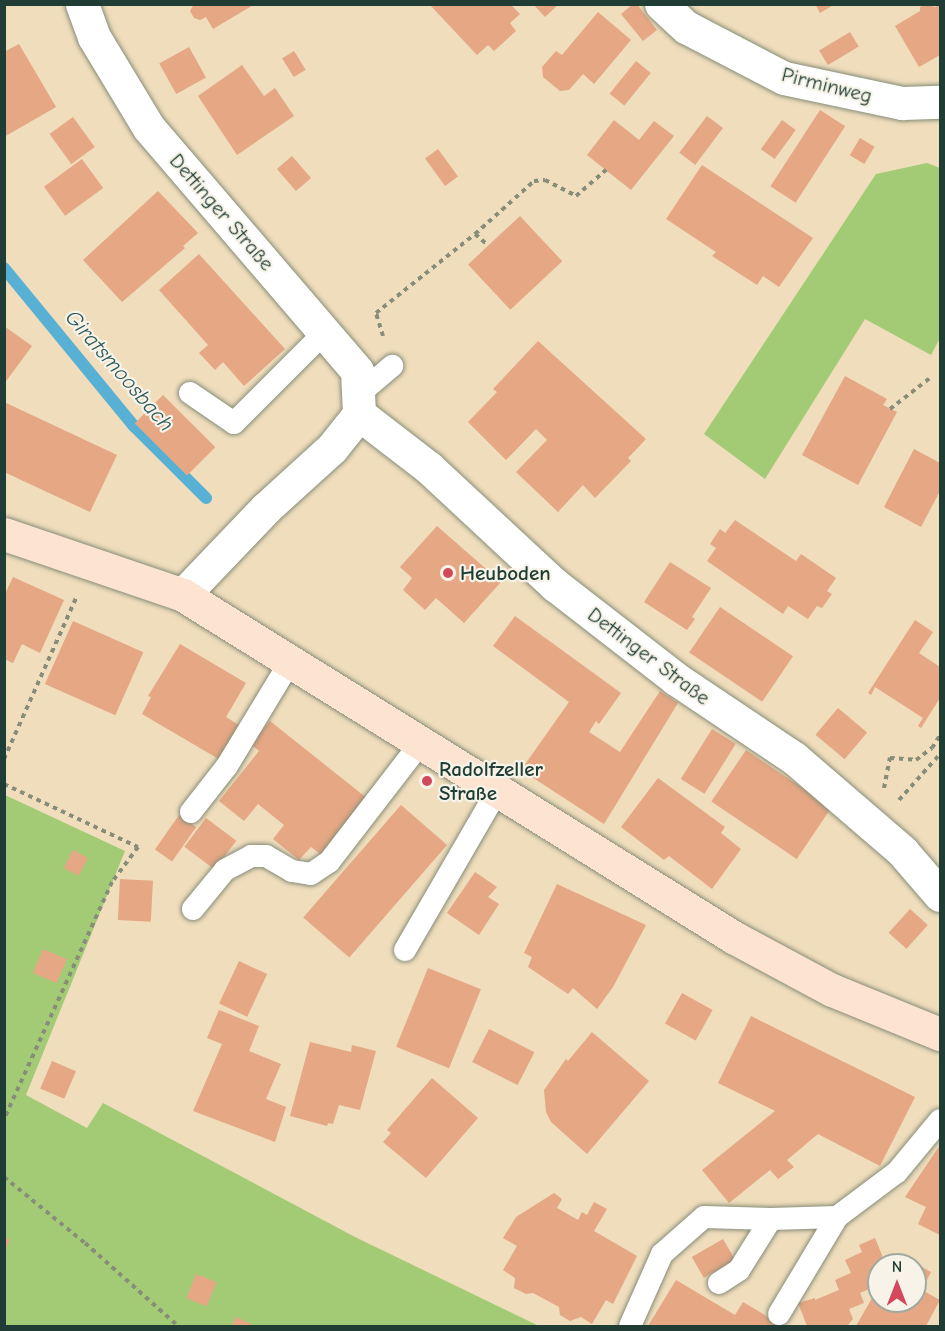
<!DOCTYPE html>
<meta charset="utf-8">
<style>
body{margin:0}
#map{position:relative;width:945px;height:1331px;overflow:hidden;background:#efddbc;font-family:"Comic Neue",sans-serif}
div>[style]{position:absolute}
[style*='--x']{left:calc(var(--x)*1px);top:calc(var(--y)*1px);width:calc(var(--w)*1px);rotate:calc(var(--a)*1deg)}
.green>*{inset:0;background:#a3cb76}
.stream>*{height:12px;margin:-6px;padding:0 6px;transform-origin:6px;border-radius:6px;background:#58b1d5}
.building>*{inset:0;background:#e5a784;transform-origin:0 0}
.path>*{height:4px;margin-top:-2px;transform-origin:0;background:repeating-linear-gradient(90deg,#878d78 0 4.5px,transparent 0 9px)}
.roads{filter:drop-shadow(0 0 2px #878d78) drop-shadow(0 0 2px #878d78)}
.service>*{height:22px;margin:-11px;padding:0 11px;transform-origin:11px;border-radius:11px;background:#fff}
.minor>*{height:33px;margin:-16.5px;padding:0 16.5px;transform-origin:16.5px;border-radius:16.5px;background:#fff}
.secondary>*{height:33px;margin:-16.5px;padding:0 16.5px;transform-origin:16.5px;border-radius:16.5px;background:#fde4d1}
.dots>*{width:16px;height:16px;translate:-50% -50%;box-sizing:border-box;border:3px solid #f7f3e8;border-radius:50%}
span{translate:-50% -50%;white-space:nowrap;text-align:center;line-height:1.15;-webkit-text-stroke:4.5px #f7f3e8;paint-order:stroke}
.street-label{font-size:21px;color:#1f3d34}
.poi-label{font-size:21px;color:#1f3d34;font-weight:700}
.left{translate:0 -50%;text-align:left}
.water-label{font-size:22px;color:#2d5a5c;font-style:italic}
.frame{position:absolute;inset:0;border:6px solid #1f3d34;pointer-events:none}
.north{position:absolute;left:867px;top:1253px;width:60px;height:60px;box-sizing:border-box;background:#f7f3e8;border:2px solid #a1aaa0;border-radius:50%;rotate:0deg;font-size:16px;font-weight:700;line-height:24px;text-align:center;color:#1f3d34}
.north::after{content:'';display:block;margin:auto;width:21px;height:27px;background:#d1495b;clip-path:polygon(50% 0,100% 100%,50% 72%,0 100%)}
</style>
<div id="map">
<div class="green">
<div style="clip-path:polygon(927px 163px,940px 168px,940px 338px,931px 355px,865px 319px,765px 479px,704px 434px,876px 174px)"></div>
<div style="clip-path:polygon(5px 795px,125px 851px,26px 1095px,87px 1128px,103px 1103px,355px 1237px,539px 1326px,5px 1326px)"></div>
</div>
<div class="stream">
<div style="--x:4;--y:268;--w:205;--a:50.6"></div>
<div style="--x:134;--y:426;--w:102;--a:45"></div>
</div>
<div class="building">
<div style="clip-path:polygon(194px 4px,255px 4px,213px 29px,206px 17px,200px 20px,194px 18px,190px 11px)"></div>
<div style="clip-path:polygon(533px 4px,559px 4px,545px 17px)"></div>
<div style="clip-path:polygon(633px 4px,637px 4px,657px 30px,643px 41px,621px 14px)"></div>
<div style="clip-path:polygon(815px 4px,835px 4px,820px 13px)"></div>
<div style="clip-path:polygon(926px 4px,935px 7px,940px 4px,940px 55px,919px 67px,895px 26px,920px 11px,920px 7px)"></div>
<div style="clip-path:polygon(430px 5px,511px 5px,520px 14px,510px 23px,516px 31px,494px 51px,488px 45px,477px 55px)"></div>
<div style="clip-path:polygon(598px 12px,631px 40px,594px 84px,583px 74px,569px 90px,560px 91px,543px 77px,542px 67px,556px 51px,562px 55px)"></div>
<div style="left:850px;top:32px;width:17px;height:36px;rotate:59deg"></div>
<div style="clip-path:polygon(19px 44px,56px 107px,4px 137px,4px 52px)"></div>
<div style="left:189px;top:47px;width:35px;height:34px;rotate:61deg"></div>
<div style="left:294px;top:51px;width:22px;height:14px;rotate:58deg"></div>
<div style="left:636px;top:61px;width:19px;height:42px;rotate:39deg"></div>
<div style="clip-path:polygon(242px 65px,264px 96px,275px 88px,294px 116px,237px 155px,198px 96px)"></div>
<div style="left:820px;top:110px;width:30px;height:91px;rotate:33deg"></div>
<div style="left:707px;top:116px;width:20px;height:46px;rotate:37deg"></div>
<div style="left:73px;top:117px;width:37px;height:29px;rotate:54deg"></div>
<div style="clip-path:polygon(614px 120px,639px 140px,654px 121px,674px 136px,631px 190px,587px 155px)"></div>
<div style="left:782px;top:120px;width:17px;height:36px;rotate:36deg"></div>
<div style="left:860px;top:138px;width:17px;height:20px;rotate:31deg"></div>
<div style="left:438px;top:149px;width:34px;height:16px;rotate:54deg"></div>
<div style="left:292px;top:156px;width:29px;height:20px;rotate:49deg"></div>
<div style="left:82px;top:159px;width:36px;height:47px;rotate:54deg"></div>
<div style="clip-path:polygon(702px 165px,813px 238px,779px 287px,763px 276px,757px 285px,712px 256px,716px 252px,666px 219px)"></div>
<div style="clip-path:polygon(158px 191px,198px 233px,183px 246px,185px 248px,122px 302px,83px 260px)"></div>
<div style="left:520px;top:216px;width:62px;height:71px;rotate:47deg"></div>
<div style="clip-path:polygon(199px 254px,285px 349px,244px 386px,223px 362px,215px 370px,199px 353px,208px 345px,159px 290px)"></div>
<div style="clip-path:polygon(4px 326px,32px 346px,4px 384px)"></div>
<div style="clip-path:polygon(538px 341px,646px 439px,628px 458px,631px 461px,595px 498px,583px 485px,558px 512px,516px 472px,547px 440px,536px 429px,506px 460px,468px 422px,497px 392px,493px 389px)"></div>
<div style="clip-path:polygon(845px 376px,887px 399px,883px 405px,897px 412px,858px 485px,802px 455px)"></div>
<div style="left:163px;top:395px;width:74px;height:40px;rotate:45deg"></div>
<div style="clip-path:polygon(4px 402px,117px 455px,90px 512px,4px 472px)"></div>
<div style="clip-path:polygon(914px 449px,940px 463px,940px 491px,921px 527px,884px 507px)"></div>
<div style="clip-path:polygon(735px 520px,796px 561px,801px 554px,836px 578px,827px 591px,832px 594px,822px 608px,817px 606px,808px 619px,788px 606px,783px 614px,707px 561px,716px 548px,710px 544px,720px 529px,725px 533px)"></div>
<div style="clip-path:polygon(437px 526px,501px 582px,464px 623px,436px 598px,425px 610px,403px 590px,412px 578px,400px 567px)"></div>
<div style="clip-path:polygon(670px 562px,711px 588px,692px 617px,695px 619px,687px 630px,644px 602px)"></div>
<div style="clip-path:polygon(13px 577px,64px 600px,40px 653px,22px 644px,13px 663px,4px 659px,4px 596px)"></div>
<div style="left:720px;top:607px;width:88px;height:55px;rotate:34deg"></div>
<div style="clip-path:polygon(515px 616px,621px 693px,599px 724px,596px 721px,589px 732px,620px 752px,660px 691px,678px 703px,604px 824px,521px 770px,569px 702px,493px 646px)"></div>
<div style="clip-path:polygon(915px 620px,933px 632px,919px 653px,940px 667px,940px 698px,921px 728px,918px 726px,923px 718px,875px 687px,871px 695px,868px 693px)"></div>
<div style="left:73px;top:621px;width:77px;height:69px;rotate:24deg"></div>
<div style="clip-path:polygon(180px 644px,246px 683px,226px 717px,242px 727px,222px 761px,142px 714px,151px 697px,148px 696px)"></div>
<div style="left:838px;top:708px;width:38px;height:35px;rotate:40deg"></div>
<div style="clip-path:polygon(270px 721px,368px 799px,323px 856px,311px 847px,299px 860px,273px 839px,284px 825px,258px 804px,244px 821px,219px 801px,259px 751px,251px 744px)"></div>
<div style="left:712px;top:729px;width:28px;height:59px;rotate:32deg"></div>
<div style="left:746px;top:750px;width:103px;height:62px;rotate:34deg"></div>
<div style="clip-path:polygon(658px 778px,725px 827px,721px 833px,741px 849px,712px 889px,669px 856px,664px 860px,621px 827px)"></div>
<div style="left:401px;top:805px;width:61px;height:149px;rotate:41deg"></div>
<div style="left:179px;top:815px;width:21px;height:42px;rotate:35deg"></div>
<div style="left:206px;top:818px;width:38px;height:36px;rotate:37deg"></div>
<div style="left:73px;top:850px;width:17px;height:20px;rotate:28deg"></div>
<div style="clip-path:polygon(475px 872px,497px 887px,488px 897px,499px 904px,479px 935px,447px 913px)"></div>
<div style="left:120px;top:879px;width:33px;height:41px;rotate:3deg"></div>
<div style="clip-path:polygon(557px 884px,646px 925px,613px 987px,597px 1009px,573px 988px,568px 994px,528px 967px,532px 957px,524px 953px)"></div>
<div style="left:910px;top:909px;width:24px;height:32px;rotate:42deg"></div>
<div style="left:43px;top:949px;width:26px;height:26px;rotate:23deg"></div>
<div style="left:239px;top:961px;width:31px;height:47px;rotate:25deg"></div>
<div style="left:428px;top:968px;width:57px;height:85px;rotate:22deg"></div>
<div style="left:682px;top:993px;width:35px;height:35px;rotate:29deg"></div>
<div style="clip-path:polygon(219px 1010px,259px 1026px,249px 1051px,281px 1064px,266px 1099px,286px 1107px,275px 1142px,193px 1111px,222px 1044px,207px 1038px)"></div>
<div style="clip-path:polygon(751px 1016px,915px 1097px,880px 1166px,818px 1134px,787px 1160px,794px 1167px,778px 1179px,770px 1170px,729px 1203px,702px 1170px,775px 1111px,718px 1083px)"></div>
<div style="left:489px;top:1029px;width:51px;height:37px;rotate:27deg"></div>
<div style="clip-path:polygon(592px 1032px,649px 1081px,587px 1154px,551px 1122px,546px 1112px,544px 1090px,566px 1059px,568px 1061px)"></div>
<div style="clip-path:polygon(310px 1042px,351px 1052px,352px 1045px,376px 1051px,360px 1110px,339px 1105px,333px 1124px,328px 1123px,327px 1126px,290px 1116px)"></div>
<div style="left:52px;top:1061px;width:26px;height:30px;rotate:23deg"></div>
<div style="clip-path:polygon(432px 1078px,478px 1118px,426px 1178px,383px 1142px,391px 1133px,387px 1130px)"></div>
<div style="clip-path:polygon(940px 1145px,940px 1235px,918px 1224px,926px 1207px,905px 1197px)"></div>
<div style="clip-path:polygon(554px 1193px,562px 1199px,557px 1208px,578px 1220px,582px 1212px,587px 1215px,594px 1202px,607px 1209px,594px 1231px,637px 1256px,613px 1304px,606px 1300px,592px 1324px,581px 1317px,570px 1321px,560px 1315px,559px 1307px,533px 1293px,526px 1294px,514px 1288px,515px 1278px,503px 1270px,517px 1246px,503px 1238px,516px 1217px)"></div>
<div style="clip-path:polygon(4px 1237px,10px 1240px,4px 1252px)"></div>
<div style="clip-path:polygon(875px 1238px,886px 1265px,879px 1265px,879px 1273px,872px 1276px,876px 1286px,860px 1293px,864px 1303px,849px 1309px,853px 1319px,847px 1326px,807px 1326px,798px 1303px,815px 1298px,815px 1300px,839px 1290px,835px 1280px,851px 1273px,845px 1260px,862px 1252px,859px 1245px)"></div>
<div style="left:723px;top:1239px;width:24px;height:36px;rotate:60deg"></div>
<div style="clip-path:polygon(897px 1253px,931px 1272px,922px 1290px,940px 1300px,926px 1326px,856px 1326px,879px 1286px,879px 1301px,915px 1301px,915px 1265px,891px 1265px)"></div>
<div style="left:196px;top:1274px;width:22px;height:26px;rotate:22deg"></div>
<div style="clip-path:polygon(676px 1280px,735px 1315px,743px 1302px,783px 1326px,648px 1326px)"></div>
<div style="clip-path:polygon(236px 1317px,255px 1326px,231px 1326px)"></div>
</div>
<div class="path">
<div style="--x:475;--y:234;--w:79;--a:-41.9"></div>
<div style="--x:534;--y:181;--w:11;--a:-5"></div>
<div style="--x:545;--y:180;--w:35;--a:27"></div>
<div style="--x:576;--y:196;--w:40;--a:-41"></div>
<div style="--x:383;--y:336;--w:24;--a:-107"></div>
<div style="--x:376;--y:313;--w:127;--a:-38.6"></div>
<div style="--x:475;--y:234;--w:18;--a:41"></div>
<div style="--x:890;--y:409;--w:51;--a:-37.8"></div>
<div style="--x:4;--y:759;--w:176;--a:-65.9"></div>
<div style="--x:4;--y:784;--w:148;--a:25.2"></div>
<div style="--x:138;--y:847;--w:44;--a:126.6"></div>
<div style="--x:112;--y:882;--w:260;--a:114.5"></div>
<div style="--x:884;--y:788;--w:31;--a:-79"></div>
<div style="--x:890;--y:758;--w:26;--a:4"></div>
<div style="--x:916;--y:760;--w:20;--a:-37"></div>
<div style="--x:932;--y:748;--w:15;--a:-58"></div>
<div style="--x:899;--y:800;--w:62;--a:-48.3"></div>
<div style="--x:4;--y:1177;--w:104;--a:39.2"></div>
<div style="--x:85;--y:1243;--w:125;--a:41.7"></div>
</div>
<div class="roads">
<div class="service">
<div style="--x:190;--y:393;--w:53;--a:34.3"></div>
<div style="--x:234;--y:423;--w:129;--a:-45"></div>
<div style="--x:358;--y:395;--w:45;--a:-40.5"></div>
<div style="--x:191;--y:812;--w:58;--a:-52"></div>
<div style="--x:227;--y:766;--w:122;--a:-58.8"></div>
<div style="--x:193;--y:909;--w:50;--a:-50.6"></div>
<div style="--x:225;--y:870;--w:30;--a:-28"></div>
<div style="--x:251;--y:856;--w:15;--a:0"></div>
<div style="--x:266;--y:856;--w:30;--a:30"></div>
<div style="--x:292;--y:871;--w:19;--a:9"></div>
<div style="--x:311;--y:874;--w:22;--a:-34"></div>
<div style="--x:329;--y:862;--w:149;--a:-52.4"></div>
<div style="--x:405;--y:950;--w:184;--a:-59.9"></div>
<div style="--x:719;--y:1283;--w:24;--a:-33"></div>
<div style="--x:739;--y:1270;--w:60;--a:-57.9"></div>
<div style="--x:771;--y:1219;--w:66;--a:-1.7"></div>
<div style="--x:837;--y:1217;--w:75;--a:-36.9"></div>
<div style="--x:897;--y:1172;--w:67;--a:-50.4"></div>
<div style="--x:779;--y:1314;--w:113;--a:-59.1"></div>
<div style="--x:630;--y:1326;--w:79;--a:-66"></div>
<div style="--x:662;--y:1254;--w:56;--a:-41.4"></div>
<div style="--x:704;--y:1217;--w:67;--a:1.7"></div>
</div>
<div class="minor">
<div style="--x:82;--y:4;--w:35;--a:70"></div>
<div style="--x:94;--y:37;--w:106;--a:58.9"></div>
<div style="--x:149;--y:128;--w:320;--a:49.4"></div>
<div style="--x:357;--y:371;--w:43;--a:87.3"></div>
<div style="--x:359;--y:414;--w:43;--a:128.5"></div>
<div style="--x:332;--y:448;--w:89;--a:137.7"></div>
<div style="--x:266;--y:508;--w:120;--a:133.7"></div>
<div style="--x:661;--y:4;--w:34;--a:43"></div>
<div style="--x:686;--y:27;--w:110;--a:27.5"></div>
<div style="--x:784;--y:78;--w:121;--a:12"></div>
<div style="--x:902;--y:103;--w:38;--a:-2"></div>
<div style="--x:359;--y:414;--w:88;--a:37.6"></div>
<div style="--x:429;--y:468;--w:172;--a:42.9"></div>
<div style="--x:555;--y:585;--w:153;--a:37.8"></div>
<div style="--x:676;--y:679;--w:142;--a:33.8"></div>
<div style="--x:794;--y:758;--w:143;--a:40.7"></div>
<div style="--x:902;--y:851;--w:58;--a:49.2"></div>
</div>
<div class="secondary">
<div style="--x:4;--y:534;--w:189;--a:18.8"></div>
<div style="--x:183;--y:595;--w:648;--a:31.87"></div>
<div style="--x:733;--y:937;--w:112;--a:28.2"></div>
<div style="--x:832;--y:990;--w:117;--a:22.2"></div>
</div>
</div>
<div class="dots">
<div style="left:448px;top:573px;background:#d1495b"></div>
<div style="left:427px;top:781px;background:#d1495b"></div>
</div>
<div class="street-label">
<span style="left:827px;top:85px;rotate:14deg">Pirminweg</span>
<span style="left:222px;top:212px;rotate:49deg">Dettinger Straße</span>
<span style="left:649px;top:656px;rotate:37deg">Dettinger Straße</span>
</div>
<div class="poi-label">
<span class="left" style="left:460px;top:573px">Heuboden</span>
<span class="left" style="left:439px;top:781px">Radolfzeller<br>Straße</span>
</div>
<div class="water-label">
<span style="left:119px;top:371px;rotate:49deg">Giratsmoosbach</span>
</div>
<div class="frame"></div>
<div class="north">N</div>
</div>
